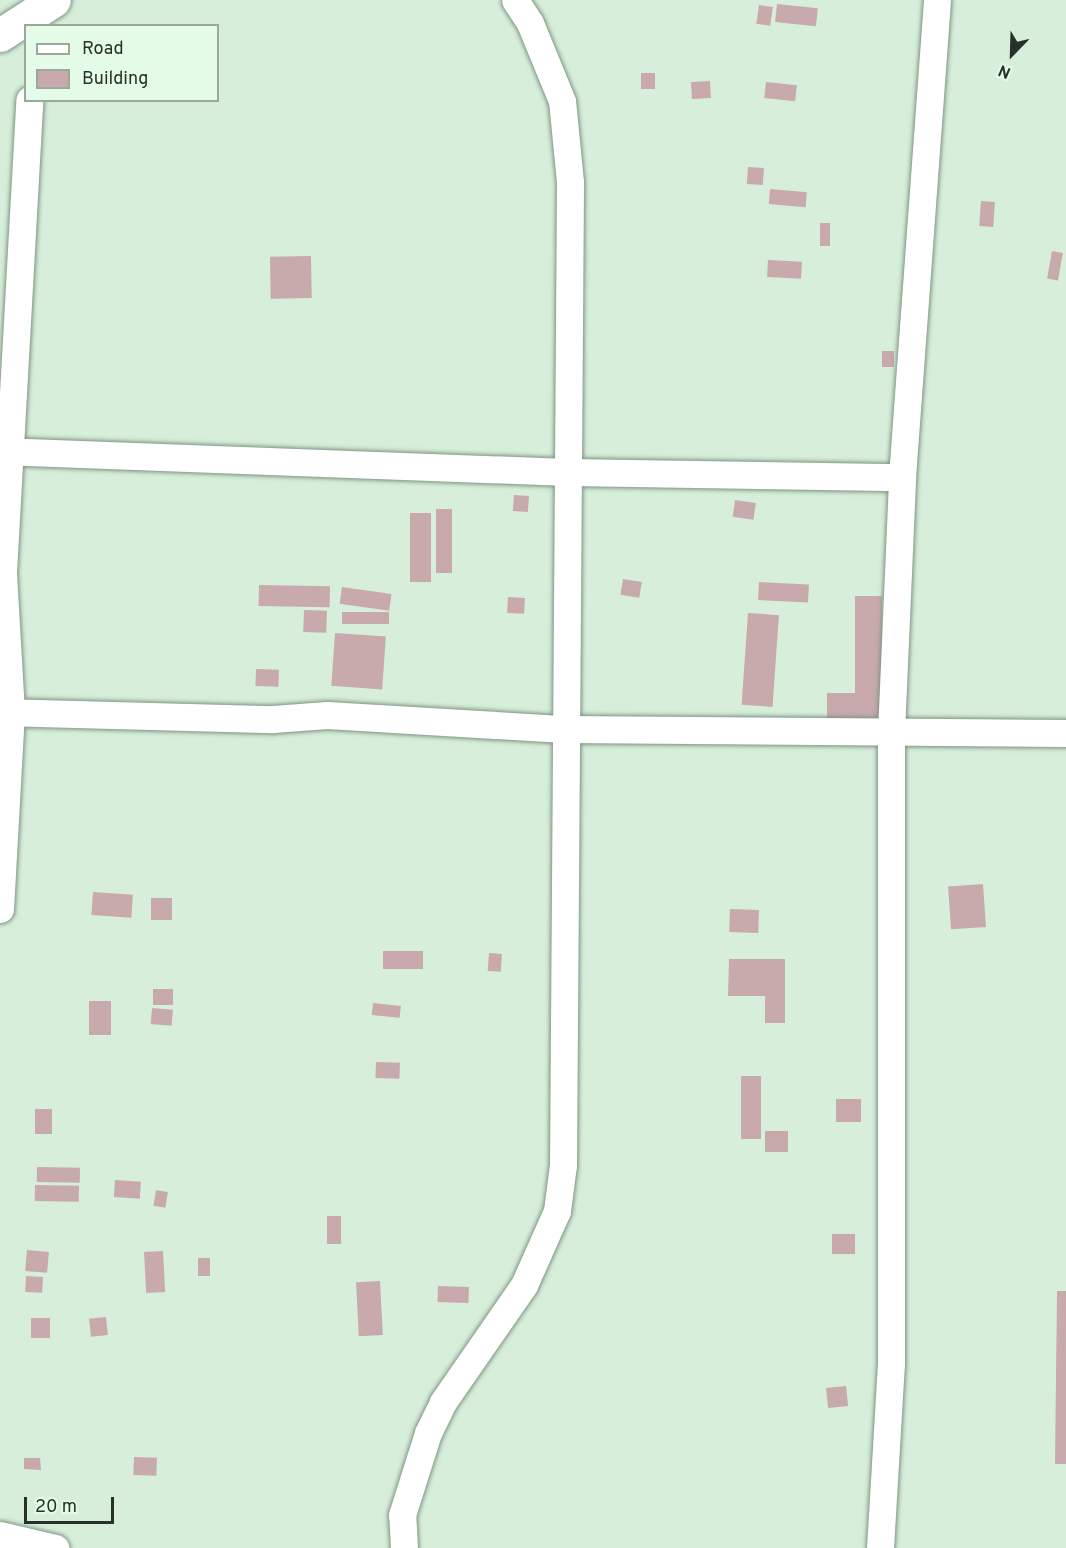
<!DOCTYPE html>
<style>
body{margin:0}
#map{position:relative;width:1066px;height:1548px;overflow:hidden;background:#d7eeda;font-family:Overpass,sans-serif}
div>[style]{position:absolute}
[style*='--x']{left:calc(var(--x)*1px);top:calc(var(--y)*1px);width:calc(var(--w)*1px);rotate:calc(var(--a)*1deg)}
.building>*{inset:0;background:#c8a9ac;transform-origin:0 0}
.roads{filter:drop-shadow(0 0 2px #7f9583) drop-shadow(0 0 2px #7f9583)}
.street>*{height:27px;margin:-13.5px;padding:0 13.5px;transform-origin:13.5px;border-radius:13.5px;background:#fff}
.secondary>*{height:33px;margin:-16.5px;padding:0 16.5px;transform-origin:16.5px;border-radius:16.5px;background:#fff}
span{translate:-50% -50%;white-space:nowrap;text-align:center;line-height:1.15;-webkit-text-stroke:4.5px #e4fbe8;paint-order:stroke}
.legend{position:absolute;left:24px;top:24px;width:195px;height:78px;box-sizing:border-box;background:#e4fbe8;border:2px solid #99aa9c;margin:0;padding:8px 10px;list-style:none;font-size:18px;color:#283129}
.legend li{display:flex;align-items:center;gap:12px;height:30px}
.legend b{width:30px;border:2px solid #99aa9c}
.north{position:absolute;left:982px;top:24px;width:60px;height:60px;-webkit-text-stroke:4px #e4fbe8;paint-order:stroke;rotate:203deg;font-size:16px;font-weight:700;line-height:24px;text-align:center;color:#283129}
.north::after{content:'';display:block;margin:auto;width:21px;height:27px;background:#283129;clip-path:polygon(50% 0,100% 100%,50% 72%,0 100%)}
.scale{position:absolute;left:24px;top:1497px;width:90px;height:27px;box-sizing:border-box;border:3px solid #283129;border-top:0;padding-left:8px;font-size:18px;line-height:21px;white-space:nowrap;color:#283129;-webkit-text-stroke:4px #e4fbe8;paint-order:stroke}
</style>
<div id="map">
<div class="building">
<div style="left:777px;top:4px;width:41px;height:18px;rotate:6deg"></div>
<div style="left:759px;top:5px;width:14px;height:19px;rotate:8deg"></div>
<div style="left:641px;top:73px;width:14px;height:16px"></div>
<div style="left:710px;top:81px;width:17px;height:19px;rotate:87deg"></div>
<div style="left:766px;top:82px;width:31px;height:16px;rotate:6deg"></div>
<div style="left:748px;top:167px;width:16px;height:17px;rotate:4deg"></div>
<div style="left:770px;top:189px;width:37px;height:15px;rotate:5deg"></div>
<div style="left:981px;top:201px;width:14px;height:25px;rotate:4deg"></div>
<div style="left:820px;top:223px;width:10px;height:23px"></div>
<div style="left:1052px;top:251px;width:11px;height:28px;rotate:10deg"></div>
<div style="left:311px;top:256px;width:42px;height:41px;rotate:89deg"></div>
<div style="left:768px;top:260px;width:34px;height:17px;rotate:3deg"></div>
<div style="left:882px;top:351px;width:12px;height:16px"></div>
<div style="left:514px;top:495px;width:15px;height:16px;rotate:4deg"></div>
<div style="left:735px;top:500px;width:21px;height:17px;rotate:8deg"></div>
<div style="left:436px;top:509px;width:16px;height:64px"></div>
<div style="left:410px;top:513px;width:21px;height:69px"></div>
<div style="left:623px;top:579px;width:19px;height:16px;rotate:9deg"></div>
<div style="left:759px;top:582px;width:50px;height:18px;rotate:3deg"></div>
<div style="left:259px;top:585px;width:71px;height:21px;rotate:1deg"></div>
<div style="left:342px;top:587px;width:50px;height:17px;rotate:8deg"></div>
<div style="clip-path:polygon(855px 596px,882px 596px,882px 718px,827px 718px,827px 693px,855px 693px)"></div>
<div style="left:508px;top:597px;width:17px;height:16px;rotate:3deg"></div>
<div style="left:304px;top:610px;width:23px;height:22px;rotate:2deg"></div>
<div style="left:389px;top:612px;width:12px;height:47px;rotate:90deg"></div>
<div style="left:748px;top:613px;width:31px;height:92px;rotate:4deg"></div>
<div style="left:335px;top:633px;width:51px;height:53px;rotate:4deg"></div>
<div style="left:256px;top:669px;width:23px;height:17px;rotate:2deg"></div>
<div style="left:983px;top:884px;width:43px;height:35px;rotate:86deg"></div>
<div style="left:93px;top:892px;width:40px;height:23px;rotate:4deg"></div>
<div style="left:151px;top:898px;width:21px;height:22px"></div>
<div style="left:730px;top:909px;width:29px;height:23px;rotate:2deg"></div>
<div style="left:383px;top:951px;width:40px;height:18px"></div>
<div style="left:489px;top:953px;width:13px;height:18px;rotate:4deg"></div>
<div style="clip-path:polygon(729px 959px,785px 959px,785px 1023px,765px 1023px,765px 996px,728px 996px)"></div>
<div style="left:153px;top:989px;width:20px;height:16px"></div>
<div style="left:89px;top:1001px;width:22px;height:34px"></div>
<div style="left:373px;top:1003px;width:28px;height:12px;rotate:6deg"></div>
<div style="left:152px;top:1008px;width:21px;height:16px;rotate:5deg"></div>
<div style="left:376px;top:1062px;width:24px;height:16px;rotate:2deg"></div>
<div style="left:741px;top:1076px;width:20px;height:63px"></div>
<div style="left:836px;top:1099px;width:25px;height:23px"></div>
<div style="left:35px;top:1109px;width:17px;height:25px"></div>
<div style="left:765px;top:1131px;width:23px;height:21px"></div>
<div style="left:37px;top:1167px;width:43px;height:15px;rotate:1deg"></div>
<div style="left:115px;top:1180px;width:26px;height:17px;rotate:4deg"></div>
<div style="left:35px;top:1185px;width:44px;height:16px;rotate:1deg"></div>
<div style="left:156px;top:1190px;width:12px;height:16px;rotate:9deg"></div>
<div style="left:327px;top:1216px;width:14px;height:28px"></div>
<div style="left:855px;top:1234px;width:20px;height:23px;rotate:90deg"></div>
<div style="left:27px;top:1250px;width:22px;height:21px;rotate:5deg"></div>
<div style="left:163px;top:1251px;width:41px;height:19px;rotate:87deg"></div>
<div style="left:198px;top:1258px;width:12px;height:18px"></div>
<div style="left:26px;top:1276px;width:17px;height:16px;rotate:3deg"></div>
<div style="left:380px;top:1281px;width:54px;height:24px;rotate:87deg"></div>
<div style="left:438px;top:1286px;width:31px;height:16px;rotate:2deg"></div>
<div style="clip-path:polygon(1057px 1291px,1066px 1291px,1066px 1464px,1055px 1464px)"></div>
<div style="left:106px;top:1317px;width:18px;height:17px;rotate:84deg"></div>
<div style="left:31px;top:1318px;width:19px;height:20px"></div>
<div style="left:846px;top:1386px;width:20px;height:20px;rotate:84deg"></div>
<div style="left:134px;top:1457px;width:23px;height:18px;rotate:2deg"></div>
<div style="clip-path:polygon(24px 1458px,40px 1458px,41px 1470px,24px 1469px)"></div>
</div>
<div class="roads">
<div class="street">
<div style="--x:0;--y:451;--w:568;--a:2.12"></div>
<div style="--x:568;--y:472;--w:334;--a:0.9"></div>
<div style="--x:0;--y:712;--w:273;--a:1.5"></div>
<div style="--x:273;--y:719;--w:54;--a:-4.2"></div>
<div style="--x:327;--y:715;--w:238;--a:3.4"></div>
<div style="--x:565;--y:729;--w:501;--a:0.46"></div>
<div style="--x:0;--y:909;--w:197;--a:-86.8"></div>
<div style="--x:11;--y:712;--w:140;--a:-93.3"></div>
<div style="--x:3;--y:572;--w:473;--a:-86.8"></div>
<div style="--x:0;--y:1535;--w:57;--a:13.3"></div>
<div style="--x:404;--y:1548;--w:33;--a:-93"></div>
<div style="--x:402;--y:1515;--w:86;--a:-72.4"></div>
<div style="--x:428;--y:1433;--w:34;--a:-64"></div>
<div style="--x:443;--y:1402;--w:142;--a:-55.3"></div>
<div style="--x:524;--y:1285;--w:81;--a:-66"></div>
<div style="--x:557;--y:1211;--w:46;--a:-82.6"></div>
<div style="--x:563;--y:1165;--w:983;--a:-89.59"></div>
<div style="--x:570;--y:182;--w:81;--a:-95.6"></div>
<div style="--x:562;--y:101;--w:84;--a:-112.3"></div>
<div style="--x:530;--y:23;--w:27;--a:-123"></div>
<div style="--x:880;--y:1548;--w:184;--a:-86.6"></div>
<div style="--x:891;--y:1364;--w:631;--a:-90"></div>
<div style="--x:891;--y:733;--w:256;--a:-87.5"></div>
<div style="--x:902;--y:477;--w:478;--a:-85.8"></div>
</div>
<div class="secondary">
<div style="--x:0;--y:35;--w:64;--a:-32.9"></div>
</div>
</div>
<ul class="legend">
<li><b style="height:8px;background:#fff"></b>Road</li>
<li><b style="height:16px;background:#c8a9ac"></b>Building</li>
</ul>
<div class="north">N</div>
<div class="scale">20 m</div>
</div>
